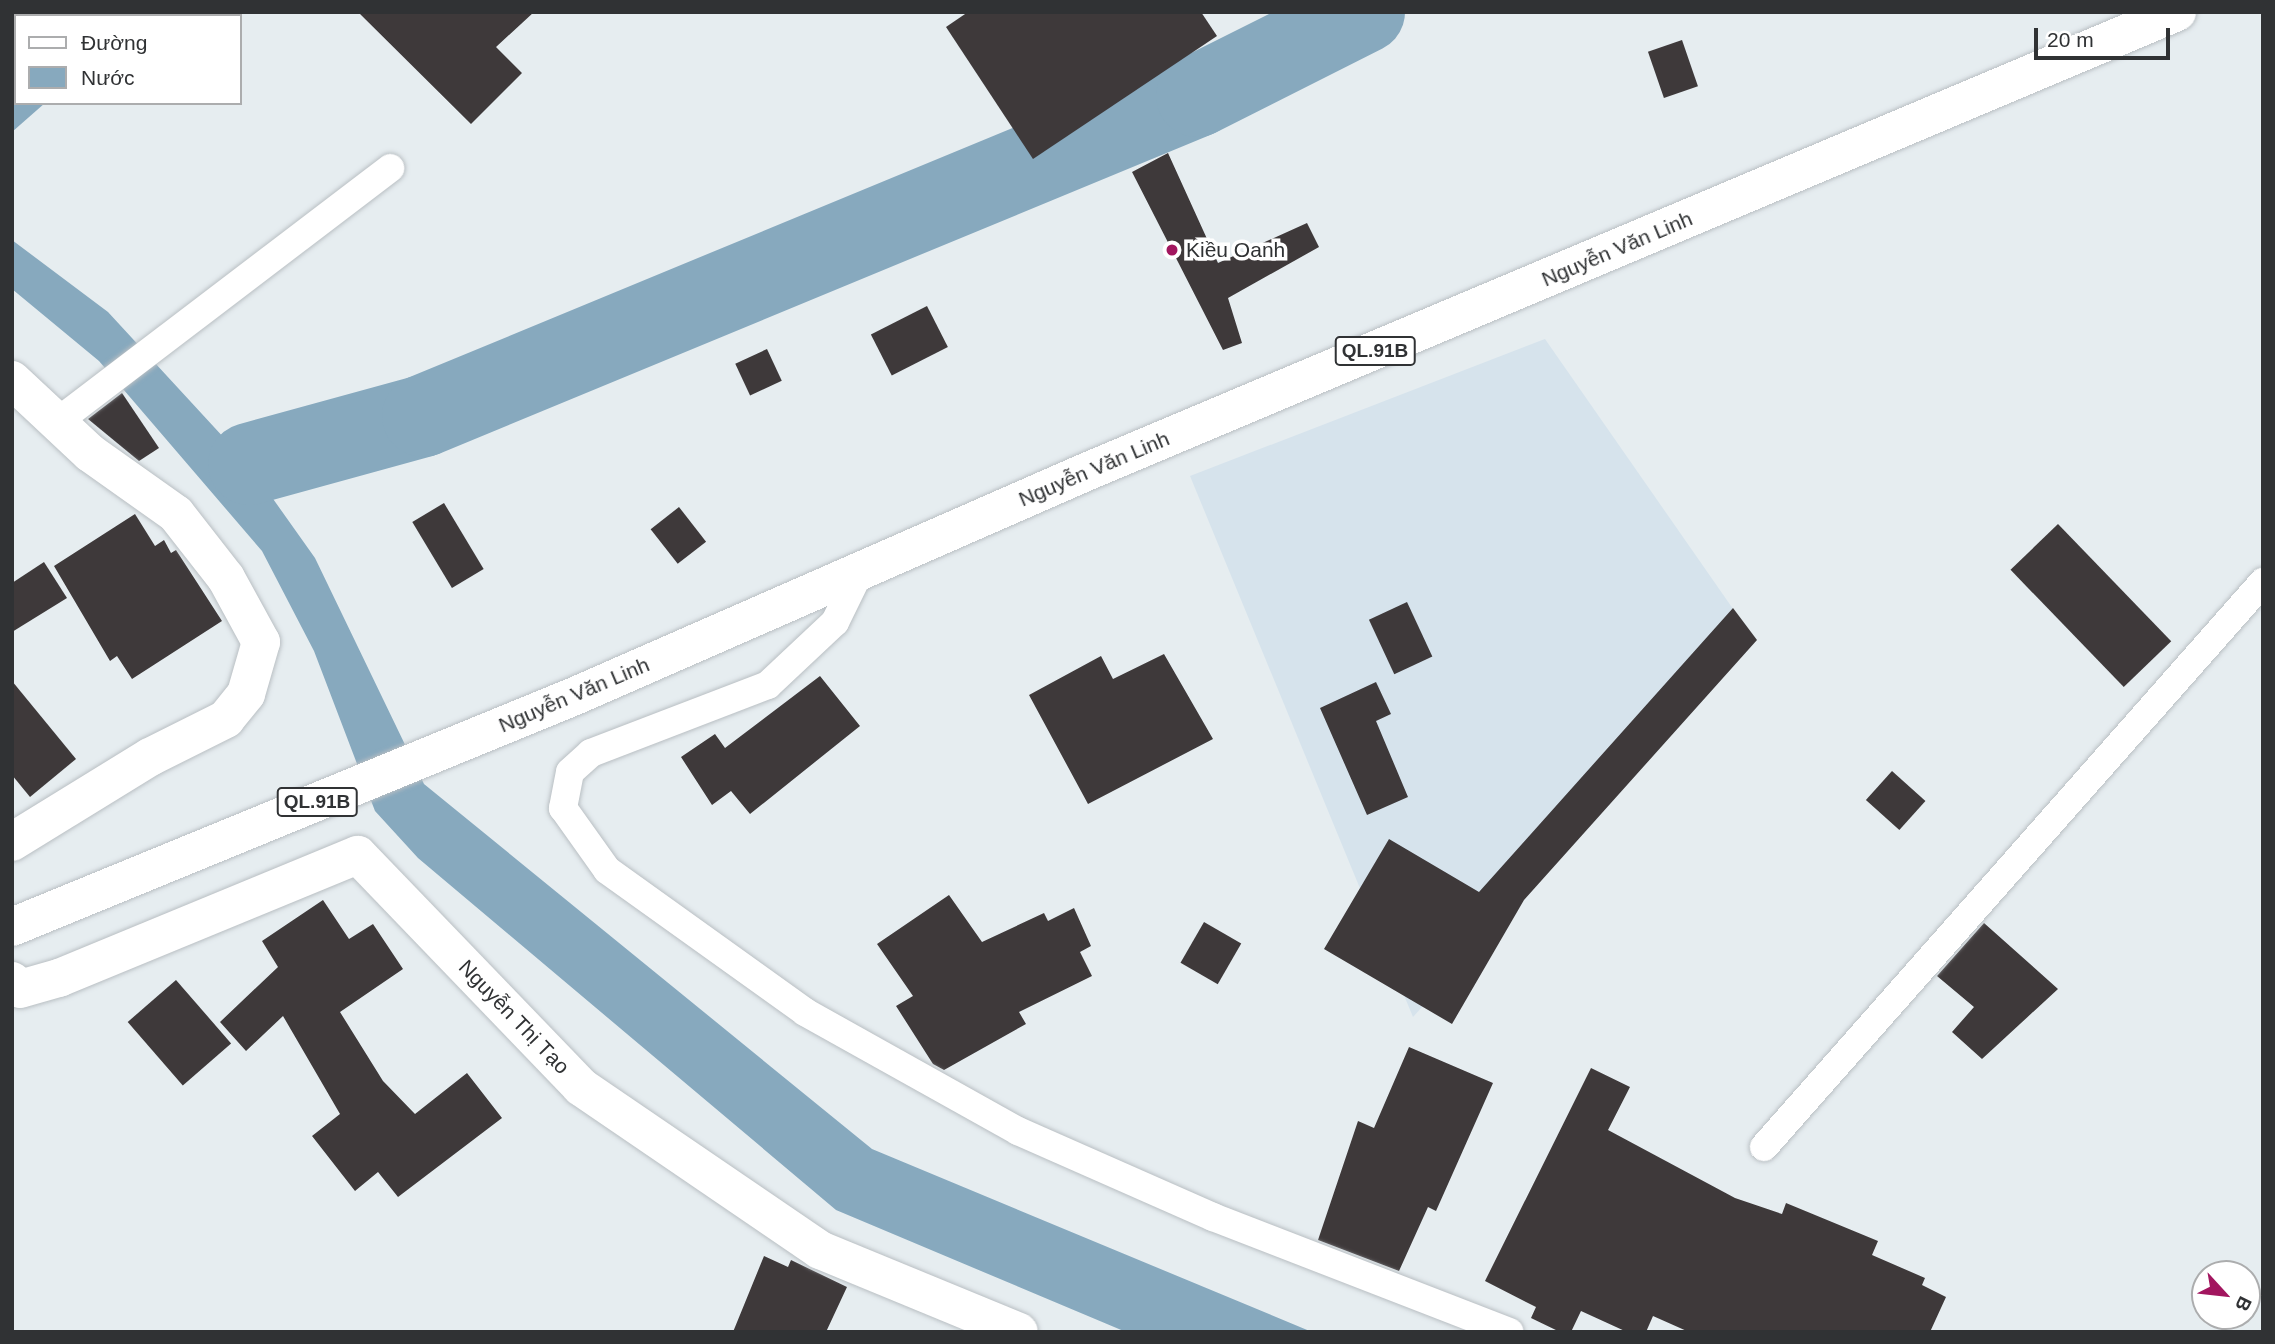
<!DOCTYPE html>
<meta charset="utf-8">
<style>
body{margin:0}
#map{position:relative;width:2275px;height:1344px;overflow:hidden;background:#e6edf0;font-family:Arial,sans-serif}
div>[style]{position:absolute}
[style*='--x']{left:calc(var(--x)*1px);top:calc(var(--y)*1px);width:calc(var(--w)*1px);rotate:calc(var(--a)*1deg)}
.built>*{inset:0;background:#d6e3ec}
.water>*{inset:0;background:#87a9be}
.river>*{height:82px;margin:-41px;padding:0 41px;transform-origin:41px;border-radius:41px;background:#87a9be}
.building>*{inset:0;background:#3e393a;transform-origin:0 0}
.roads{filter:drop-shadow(0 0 2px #b9bfc3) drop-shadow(0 0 2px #b9bfc3)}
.lane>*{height:28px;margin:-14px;padding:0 14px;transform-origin:14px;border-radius:14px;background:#fff}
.street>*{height:38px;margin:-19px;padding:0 19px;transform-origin:19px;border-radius:19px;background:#fff}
.highway>*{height:38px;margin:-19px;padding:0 19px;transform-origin:19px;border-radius:19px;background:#fff}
.dots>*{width:19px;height:19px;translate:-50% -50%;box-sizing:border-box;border:4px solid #fff;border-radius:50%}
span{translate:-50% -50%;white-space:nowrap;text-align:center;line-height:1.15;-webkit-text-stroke:7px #fff;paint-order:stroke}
.shield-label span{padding:2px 5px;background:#fff;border:2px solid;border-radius:5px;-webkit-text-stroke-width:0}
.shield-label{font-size:19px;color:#303234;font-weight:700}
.street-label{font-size:21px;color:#303234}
.poi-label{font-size:21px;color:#303234}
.left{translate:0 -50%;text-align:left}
.frame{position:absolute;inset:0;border:14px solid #303234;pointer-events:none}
.legend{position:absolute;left:14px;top:14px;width:228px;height:91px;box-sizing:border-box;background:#fff;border:2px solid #acadae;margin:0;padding:9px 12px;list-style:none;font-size:21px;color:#303234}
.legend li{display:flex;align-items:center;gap:14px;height:35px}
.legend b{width:35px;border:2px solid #acadae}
.north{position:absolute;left:2191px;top:1260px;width:70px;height:70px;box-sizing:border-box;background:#fff;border:2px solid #acadae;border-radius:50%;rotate:117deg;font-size:19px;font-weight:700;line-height:28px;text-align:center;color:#303234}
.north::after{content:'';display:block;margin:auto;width:24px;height:32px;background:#a2165f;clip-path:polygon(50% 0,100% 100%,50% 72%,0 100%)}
.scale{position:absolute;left:2034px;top:28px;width:136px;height:32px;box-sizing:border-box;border:4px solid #303234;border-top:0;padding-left:9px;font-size:21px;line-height:24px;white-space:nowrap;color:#303234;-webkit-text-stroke:5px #fff;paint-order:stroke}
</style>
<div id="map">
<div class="built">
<div style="clip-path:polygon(1545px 339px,1754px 639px,1413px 1017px,1190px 476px)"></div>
</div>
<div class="water">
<div style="clip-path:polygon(16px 35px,16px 103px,45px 103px,12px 132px)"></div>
<div style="clip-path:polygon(12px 240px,108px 312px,249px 465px,315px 558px,424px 784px,872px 1149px,1312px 1332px,1126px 1332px,836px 1210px,418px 858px,375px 811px,314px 651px,262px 551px,99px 361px,12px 289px)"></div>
</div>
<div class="river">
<div style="--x:249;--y:464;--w:180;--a:-15.4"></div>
<div style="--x:423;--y:416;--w:838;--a:-22.46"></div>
<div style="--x:1197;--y:96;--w:187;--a:-26.7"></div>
</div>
<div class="building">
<div style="clip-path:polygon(358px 12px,534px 12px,496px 47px,522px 73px,471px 124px)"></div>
<div style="clip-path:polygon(968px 12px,1201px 12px,1217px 36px,1033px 159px,946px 27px)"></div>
<div style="left:1682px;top:40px;width:49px;height:36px;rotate:71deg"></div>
<div style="clip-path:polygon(1168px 153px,1218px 263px,1307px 223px,1319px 247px,1228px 298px,1242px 343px,1223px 350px,1132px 172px)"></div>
<div style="left:927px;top:306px;width:46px;height:63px;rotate:63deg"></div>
<div style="left:767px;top:349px;width:35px;height:35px;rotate:65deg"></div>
<div style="clip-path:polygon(122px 393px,159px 448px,139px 461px,88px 419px)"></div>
<div style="left:444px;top:503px;width:77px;height:37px;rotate:59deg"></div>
<div style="left:679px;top:507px;width:44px;height:36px;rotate:52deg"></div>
<div style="clip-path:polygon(135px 514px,155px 546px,164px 540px,171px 553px,176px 550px,222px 621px,132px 679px,117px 656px,110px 661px,54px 566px)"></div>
<div style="left:2058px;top:524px;width:163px;height:66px;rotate:46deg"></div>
<div style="clip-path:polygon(44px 562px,67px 598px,12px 632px,12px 583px)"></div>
<div style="left:1407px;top:602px;width:60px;height:42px;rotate:65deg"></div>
<div style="clip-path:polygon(1733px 608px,1757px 640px,1524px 900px,1452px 1024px,1324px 949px,1389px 839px,1479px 892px)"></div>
<div style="clip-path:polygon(1164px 654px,1213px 739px,1088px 804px,1029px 695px,1101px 656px,1113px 679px)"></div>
<div style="clip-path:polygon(820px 676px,860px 726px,750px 814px,731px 791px,712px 805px,681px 757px,715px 734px,725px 748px)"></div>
<div style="clip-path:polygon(12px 681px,76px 759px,30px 797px,12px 775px)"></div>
<div style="clip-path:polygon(1376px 682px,1391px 714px,1376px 721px,1408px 797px,1367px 815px,1320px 708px)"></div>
<div style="left:1892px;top:771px;width:45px;height:39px;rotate:42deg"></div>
<div style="clip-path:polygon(949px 895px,982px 942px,1044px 913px,1048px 921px,1074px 908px,1091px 946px,1080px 952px,1092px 976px,1019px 1012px,1026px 1024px,944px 1070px,933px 1064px,896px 1006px,913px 996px,877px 944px)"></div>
<div style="clip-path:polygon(323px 900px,349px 939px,373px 924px,403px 969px,340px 1012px,383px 1081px,415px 1114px,467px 1073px,502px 1118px,398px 1197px,378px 1172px,355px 1191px,312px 1136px,340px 1114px,283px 1016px,246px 1051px,220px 1022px,278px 967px,262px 941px)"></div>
<div style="left:1204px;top:922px;width:43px;height:47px;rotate:30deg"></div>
<div style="clip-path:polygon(1984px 923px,2058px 989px,1982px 1059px,1952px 1032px,1974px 1007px,1937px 976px)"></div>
<div style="left:176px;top:980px;width:84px;height:64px;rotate:49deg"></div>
<div style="clip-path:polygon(1409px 1047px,1493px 1083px,1436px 1211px,1428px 1207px,1399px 1271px,1318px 1240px,1358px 1121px,1374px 1128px)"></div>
<div style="clip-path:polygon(1591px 1068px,1630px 1087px,1608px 1130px,1735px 1198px,1782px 1214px,1786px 1203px,1878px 1241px,1872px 1255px,1925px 1278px,1922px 1285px,1946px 1297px,1930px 1332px,1689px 1332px,1653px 1316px,1646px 1332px,1627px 1332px,1581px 1311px,1571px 1332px,1560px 1332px,1531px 1318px,1536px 1307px,1485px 1281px)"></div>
<div style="clip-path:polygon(764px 1256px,788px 1267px,791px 1260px,847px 1287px,826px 1332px,733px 1332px)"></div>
</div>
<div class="roads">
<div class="lane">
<div style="--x:57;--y:422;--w:419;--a:-37.3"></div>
<div style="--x:861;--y:569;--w:59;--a:116.1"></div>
<div style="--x:835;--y:622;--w:92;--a:136.8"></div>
<div style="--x:768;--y:685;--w:190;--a:159"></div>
<div style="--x:591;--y:753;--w:28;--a:138"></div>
<div style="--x:570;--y:772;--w:37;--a:101"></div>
<div style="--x:563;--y:808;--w:76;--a:54.6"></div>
<div style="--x:607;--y:870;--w:244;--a:35.6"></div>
<div style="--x:805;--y:1012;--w:244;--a:29.2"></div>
<div style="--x:1018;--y:1131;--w:213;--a:23.8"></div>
<div style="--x:1213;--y:1217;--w:318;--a:21.2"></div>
<div style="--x:1764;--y:1147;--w:754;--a:-48.55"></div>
</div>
<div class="street">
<div style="--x:12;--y:380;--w:107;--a:43.1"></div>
<div style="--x:90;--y:453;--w:105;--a:35.3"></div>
<div style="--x:176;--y:514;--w:81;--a:52"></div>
<div style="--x:226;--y:578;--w:73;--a:61.3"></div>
<div style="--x:261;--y:642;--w:54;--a:106.1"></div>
<div style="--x:246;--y:694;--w:32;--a:129"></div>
<div style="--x:226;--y:719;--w:85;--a:153.4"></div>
<div style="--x:150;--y:757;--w:162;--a:148.4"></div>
<div style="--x:12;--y:981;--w:11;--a:45"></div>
<div style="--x:20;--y:989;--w:41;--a:-15.8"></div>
<div style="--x:59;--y:978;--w:323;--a:-22.4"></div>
<div style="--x:358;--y:855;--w:322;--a:46.1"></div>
<div style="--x:581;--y:1087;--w:289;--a:34.3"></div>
<div style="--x:820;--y:1250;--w:215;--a:22.4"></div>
</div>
<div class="highway">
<div style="--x:12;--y:927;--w:609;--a:-22.31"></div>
<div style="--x:575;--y:696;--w:558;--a:-23.67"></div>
<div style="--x:1086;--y:472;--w:1184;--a:-22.86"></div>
</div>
</div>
<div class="dots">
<div style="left:1172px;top:250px;background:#a2165f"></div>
</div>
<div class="shield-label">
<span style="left:1375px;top:351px">QL.91B</span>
<span style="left:317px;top:802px">QL.91B</span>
</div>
<div class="street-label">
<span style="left:1617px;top:249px;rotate:-23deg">Nguyễn Văn Linh</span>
<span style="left:1094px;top:469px;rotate:-23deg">Nguyễn Văn Linh</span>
<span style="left:574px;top:695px;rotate:-23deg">Nguyễn Văn Linh</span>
<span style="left:514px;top:1017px;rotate:46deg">Nguyễn Thị Tạo</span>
</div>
<div class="poi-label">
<span class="left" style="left:1186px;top:250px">Kiều Oanh</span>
</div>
<div class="frame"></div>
<ul class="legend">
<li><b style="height:9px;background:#fff"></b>Đường</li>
<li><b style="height:19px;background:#87a9be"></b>Nước</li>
</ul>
<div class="north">B</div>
<div class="scale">20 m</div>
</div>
